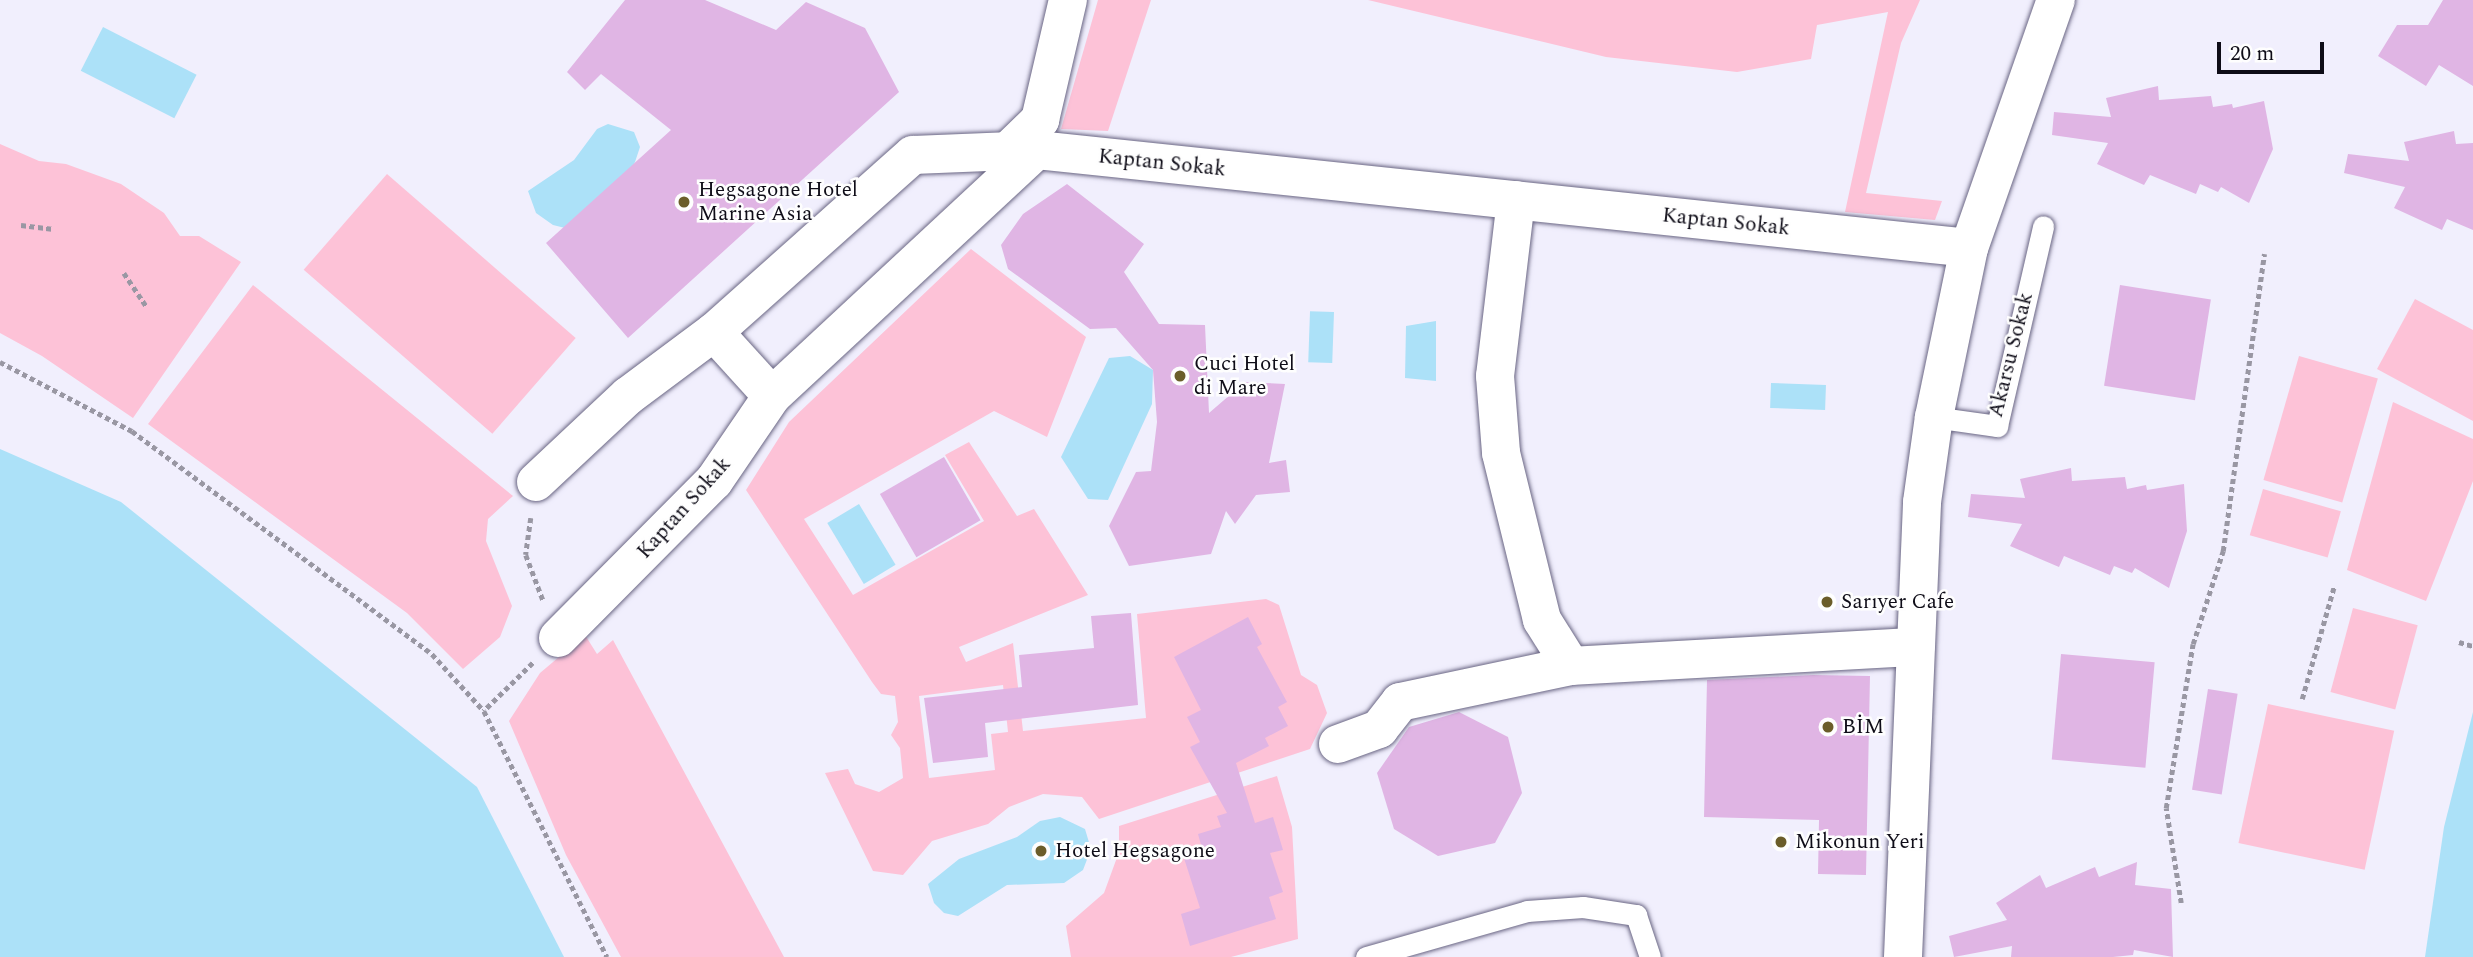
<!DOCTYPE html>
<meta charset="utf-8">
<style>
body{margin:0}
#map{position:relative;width:2473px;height:957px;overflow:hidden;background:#f1effd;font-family:Spectral,serif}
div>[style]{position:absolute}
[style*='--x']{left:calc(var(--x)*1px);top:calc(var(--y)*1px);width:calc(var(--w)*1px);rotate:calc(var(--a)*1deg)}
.green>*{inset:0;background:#fdc2d7;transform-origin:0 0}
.water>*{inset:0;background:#ace1f8;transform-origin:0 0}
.building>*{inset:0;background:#e0b5e4;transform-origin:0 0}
.path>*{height:4.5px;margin-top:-2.25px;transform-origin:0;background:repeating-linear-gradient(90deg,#9997a3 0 5px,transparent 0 8.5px)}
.roads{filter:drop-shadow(0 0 2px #696583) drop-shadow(0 0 2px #696583)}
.service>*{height:21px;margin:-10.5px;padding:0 10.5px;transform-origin:10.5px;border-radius:10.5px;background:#fff}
.minor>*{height:38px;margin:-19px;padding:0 19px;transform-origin:19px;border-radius:19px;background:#fff}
.tertiary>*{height:38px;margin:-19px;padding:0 19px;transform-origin:19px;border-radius:19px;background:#fff}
.dots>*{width:19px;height:19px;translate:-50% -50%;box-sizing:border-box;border:4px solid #fefefe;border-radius:50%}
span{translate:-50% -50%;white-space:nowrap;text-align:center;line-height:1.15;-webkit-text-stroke:5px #fefefe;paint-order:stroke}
.street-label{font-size:21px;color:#0e0c17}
.poi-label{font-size:21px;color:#0e0c17}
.left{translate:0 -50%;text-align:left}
.scale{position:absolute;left:2217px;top:42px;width:107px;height:32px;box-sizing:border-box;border:4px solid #0e0c17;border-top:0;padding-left:9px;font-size:21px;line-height:24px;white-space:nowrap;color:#0e0c17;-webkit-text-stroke:5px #fefefe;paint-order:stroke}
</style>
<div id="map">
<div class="green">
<div style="clip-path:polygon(1098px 0,1151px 0,1108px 131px,1061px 129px)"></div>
<div style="clip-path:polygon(1368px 0,1920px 0,1901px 43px,1866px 193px,1942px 201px,1935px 220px,1845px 212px,1888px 12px,1817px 25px,1811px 59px,1737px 72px,1606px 57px)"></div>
<div style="clip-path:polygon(0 144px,39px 161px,66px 164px,121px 184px,164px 213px,180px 236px,199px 236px,241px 262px,133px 418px,42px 356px,0 333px)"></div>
<div style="left:387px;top:174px;width:250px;height:127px;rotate:41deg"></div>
<div style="clip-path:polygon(evenodd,971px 249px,1086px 337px,1047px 437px,994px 411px,804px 519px,853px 595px,984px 521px,945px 455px,969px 442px,1017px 516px,1034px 509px,1088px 595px,959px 647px,966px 662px,1013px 643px,1023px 731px,1146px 718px,1137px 614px,1266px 599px,1279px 605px,1301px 675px,1317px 685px,1327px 713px,1310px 749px,1099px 819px,1082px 797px,1043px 794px,1009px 807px,988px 824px,932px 841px,903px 875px,873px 871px,825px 773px,848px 769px,855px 784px,879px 792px,903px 778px,900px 748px,891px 735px,898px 722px,895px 696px,881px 694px,872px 682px,746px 490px,789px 422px,971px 249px,1003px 685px,1008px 732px,991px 734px,995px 770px,929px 778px,919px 696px,1003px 685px)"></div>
<div style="clip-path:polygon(253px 285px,513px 496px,488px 519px,486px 541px,512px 606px,500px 637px,463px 669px,407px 613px,148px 424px)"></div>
<div style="clip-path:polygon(2415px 299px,2473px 330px,2473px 421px,2377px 369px)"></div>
<div style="left:2299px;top:356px;width:82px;height:129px;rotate:16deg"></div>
<div style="clip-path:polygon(2393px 402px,2473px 439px,2473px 481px,2426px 601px,2347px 570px)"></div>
<div style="left:2263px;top:489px;width:81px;height:48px;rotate:16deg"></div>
<div style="left:2353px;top:608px;width:67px;height:87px;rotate:15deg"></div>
<div style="clip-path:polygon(585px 635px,597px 654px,613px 640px,784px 957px,621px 957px,566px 855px,509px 721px,540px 673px)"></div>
<div style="left:2268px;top:704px;width:129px;height:142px;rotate:12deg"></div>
<div style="clip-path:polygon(1277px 776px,1292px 827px,1298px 939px,1231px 957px,1071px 957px,1066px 926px,1104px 893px,1119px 852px,1119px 826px)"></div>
</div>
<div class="water">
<div style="left:103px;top:27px;width:105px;height:49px;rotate:27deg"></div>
<div style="clip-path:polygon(608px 124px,634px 132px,640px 147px,635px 162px,625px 179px,569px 229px,553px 225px,536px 213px,528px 191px,574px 160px,597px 129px)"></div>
<div style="left:1334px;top:312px;width:51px;height:24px;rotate:92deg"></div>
<div style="clip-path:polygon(1436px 321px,1436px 381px,1405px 378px,1406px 326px)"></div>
<div style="clip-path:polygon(1130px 356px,1153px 370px,1152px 404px,1108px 500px,1088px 499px,1061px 457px,1109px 358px)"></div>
<div style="left:1771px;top:383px;width:55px;height:25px;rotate:2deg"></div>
<div style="clip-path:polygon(0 449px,121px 502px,477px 787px,564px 957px,0 957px)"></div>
<div style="left:859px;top:504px;width:71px;height:37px;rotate:59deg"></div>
<div style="clip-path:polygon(2473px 712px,2473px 957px,2425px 957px,2444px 827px)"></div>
<div style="clip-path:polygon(1060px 817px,1085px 829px,1091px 849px,1083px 870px,1064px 883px,1007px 885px,958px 916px,944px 913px,934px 903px,928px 884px,959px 859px,1017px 837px,1040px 821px)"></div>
</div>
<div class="building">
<div style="clip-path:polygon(625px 0,705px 0,776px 30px,806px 2px,865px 28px,899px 92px,628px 338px,546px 243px,671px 130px,601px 74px,585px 90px,567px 72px)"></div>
<div style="clip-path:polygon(2443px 0,2473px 0,2473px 86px,2439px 65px,2426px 86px,2378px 56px,2397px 25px,2428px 25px)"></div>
<div style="clip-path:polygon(2158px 86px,2159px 100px,2211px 96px,2213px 107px,2232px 104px,2233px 108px,2264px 101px,2273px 149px,2249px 203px,2221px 187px,2218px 192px,2200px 184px,2196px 194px,2150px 175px,2144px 185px,2097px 164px,2108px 143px,2052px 135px,2054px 112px,2111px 117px,2106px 98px)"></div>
<div style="clip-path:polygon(2454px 131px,2456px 144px,2473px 143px,2473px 230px,2447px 219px,2442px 230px,2394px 208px,2405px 187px,2344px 173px,2348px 154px,2409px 161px,2404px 142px)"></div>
<div style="clip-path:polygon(1067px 184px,1144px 244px,1124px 272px,1159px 324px,1205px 325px,1209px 413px,1245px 382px,1285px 384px,1269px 463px,1286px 460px,1290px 492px,1256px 495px,1235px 524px,1226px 511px,1211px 554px,1129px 566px,1109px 526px,1136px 472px,1151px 471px,1157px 422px,1153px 370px,1116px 328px,1090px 329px,1008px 269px,1001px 245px,1023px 214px)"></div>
<div style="left:2120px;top:285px;width:92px;height:102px;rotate:9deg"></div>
<div style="left:944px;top:457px;width:73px;height:74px;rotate:60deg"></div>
<div style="clip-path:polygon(2071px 468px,2072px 481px,2125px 477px,2127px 489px,2146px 485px,2147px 490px,2184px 484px,2187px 531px,2169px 588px,2135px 568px,2132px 573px,2114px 566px,2110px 575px,2064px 556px,2059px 567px,2010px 546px,2022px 524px,1968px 517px,1971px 494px,2025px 498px,2020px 479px)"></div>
<div style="clip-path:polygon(1131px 613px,1138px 705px,985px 723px,988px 757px,933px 763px,924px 698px,1022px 687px,1019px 655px,1094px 648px,1091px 616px)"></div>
<div style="clip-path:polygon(1248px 617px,1262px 644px,1257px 647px,1287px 702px,1278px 707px,1288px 726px,1265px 738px,1269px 746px,1236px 763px,1255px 823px,1273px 817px,1283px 850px,1270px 853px,1283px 892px,1269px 897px,1276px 919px,1190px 946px,1181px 914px,1200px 908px,1182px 852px,1201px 845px,1198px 834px,1221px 827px,1217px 816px,1227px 813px,1190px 747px,1200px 742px,1187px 717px,1201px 710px,1174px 657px)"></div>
<div style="left:2061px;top:654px;width:94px;height:106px;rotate:5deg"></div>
<div style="clip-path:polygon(1813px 675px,1870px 676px,1866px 875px,1818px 874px,1819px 820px,1704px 817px,1707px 680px)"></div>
<div style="left:2208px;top:689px;width:30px;height:102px;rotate:9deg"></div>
<div style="clip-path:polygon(1459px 712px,1508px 737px,1522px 793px,1495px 843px,1438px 856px,1394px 829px,1377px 773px,1409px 727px)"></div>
<div style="clip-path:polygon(2137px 862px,2135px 885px,2171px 889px,2173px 957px,2134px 950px,2133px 955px,2113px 957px,2011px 957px,2012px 946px,1954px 957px,1949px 936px,2007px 920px,1996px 903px,2040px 875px,2046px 888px,2095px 867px,2099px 877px)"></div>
</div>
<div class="path">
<div style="--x:21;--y:225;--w:33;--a:7"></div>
<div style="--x:124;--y:273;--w:40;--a:56"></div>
<div style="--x:0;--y:362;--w:149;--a:27.6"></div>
<div style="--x:132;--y:431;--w:374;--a:36.6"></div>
<div style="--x:432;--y:654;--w:77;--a:47.6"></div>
<div style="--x:531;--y:518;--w:37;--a:98"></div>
<div style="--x:526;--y:555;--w:48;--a:69.3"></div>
<div style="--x:2459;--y:642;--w:15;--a:16"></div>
<div style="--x:533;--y:663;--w:69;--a:135.6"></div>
<div style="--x:484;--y:711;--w:275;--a:63.4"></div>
<div style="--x:2302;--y:699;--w:116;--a:-74.1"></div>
<div style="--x:2181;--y:903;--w:96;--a:-99"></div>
<div style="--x:2166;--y:808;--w:166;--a:-80.7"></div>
<div style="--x:2193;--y:644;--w:98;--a:-72.1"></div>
<div style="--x:2223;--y:551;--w:300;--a:-82.1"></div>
</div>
<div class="roads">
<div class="service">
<div style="--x:1934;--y:417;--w:64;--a:8.1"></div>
<div style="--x:1997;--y:426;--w:205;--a:-77"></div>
<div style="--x:1366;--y:957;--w:167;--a:-15.9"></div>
<div style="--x:1527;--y:911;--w:56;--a:-4.1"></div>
<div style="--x:1583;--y:907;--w:54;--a:8.6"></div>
<div style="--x:1636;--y:915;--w:44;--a:71.6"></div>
</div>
<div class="minor">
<div style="--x:1008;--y:151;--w:45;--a:-44.1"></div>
<div style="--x:1040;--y:120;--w:123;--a:-76.9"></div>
<div style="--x:1516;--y:200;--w:177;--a:96.8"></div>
<div style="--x:1495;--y:376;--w:77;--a:85.5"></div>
<div style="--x:1501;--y:453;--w:172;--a:76.2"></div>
<div style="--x:1542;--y:620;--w:54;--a:57.8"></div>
<div style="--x:714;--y:332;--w:86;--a:47.8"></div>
<div style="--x:536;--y:482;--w:126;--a:-43.1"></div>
<div style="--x:628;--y:396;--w:107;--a:-36.7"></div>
<div style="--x:714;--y:332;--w:266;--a:-41.7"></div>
<div style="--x:913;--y:155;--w:124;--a:-2.3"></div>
<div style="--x:1037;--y:150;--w:937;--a:6"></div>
<div style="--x:558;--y:638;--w:221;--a:-45.2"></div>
<div style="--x:714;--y:481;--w:103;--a:-55.7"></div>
<div style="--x:772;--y:396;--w:362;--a:-42.9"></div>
<div style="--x:1338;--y:744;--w:44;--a:-20.1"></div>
<div style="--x:1379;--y:729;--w:34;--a:-52"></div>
<div style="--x:1400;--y:702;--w:175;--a:-11.9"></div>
<div style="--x:1571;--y:666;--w:345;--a:-3.2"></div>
</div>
<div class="tertiary">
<div style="--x:1903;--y:957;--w:455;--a:-87.6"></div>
<div style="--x:1922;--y:502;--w:86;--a:-82"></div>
<div style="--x:1934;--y:417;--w:173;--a:-78.3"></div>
<div style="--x:1969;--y:248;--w:263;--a:-70.7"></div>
</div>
</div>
<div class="dots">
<div style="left:684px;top:202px;background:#6b5d2a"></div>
<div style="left:1180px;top:376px;background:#6b5d2a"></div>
<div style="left:1827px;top:602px;background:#6b5d2a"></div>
<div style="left:1828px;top:727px;background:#6b5d2a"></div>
<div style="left:1781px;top:842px;background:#6b5d2a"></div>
<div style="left:1041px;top:851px;background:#6b5d2a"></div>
</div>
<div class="street-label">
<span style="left:1162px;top:163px;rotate:6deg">Kaptan Sokak</span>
<span style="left:1726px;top:222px;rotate:6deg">Kaptan Sokak</span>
<span style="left:2011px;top:355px;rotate:-76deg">Akarsu Sokak</span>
<span style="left:684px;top:508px;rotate:-48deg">Kaptan Sokak</span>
</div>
<div class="poi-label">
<span class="left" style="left:698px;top:202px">Hegsagone Hotel<br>Marine Asia</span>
<span class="left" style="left:1194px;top:376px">Cuci Hotel<br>di Mare</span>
<span class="left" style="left:1841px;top:602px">Sarıyer Cafe</span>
<span class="left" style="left:1842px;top:727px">BİM</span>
<span class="left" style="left:1795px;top:842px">Mikonun Yeri</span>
<span class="left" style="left:1055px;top:851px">Hotel Hegsagone</span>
</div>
<div class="scale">20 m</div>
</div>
